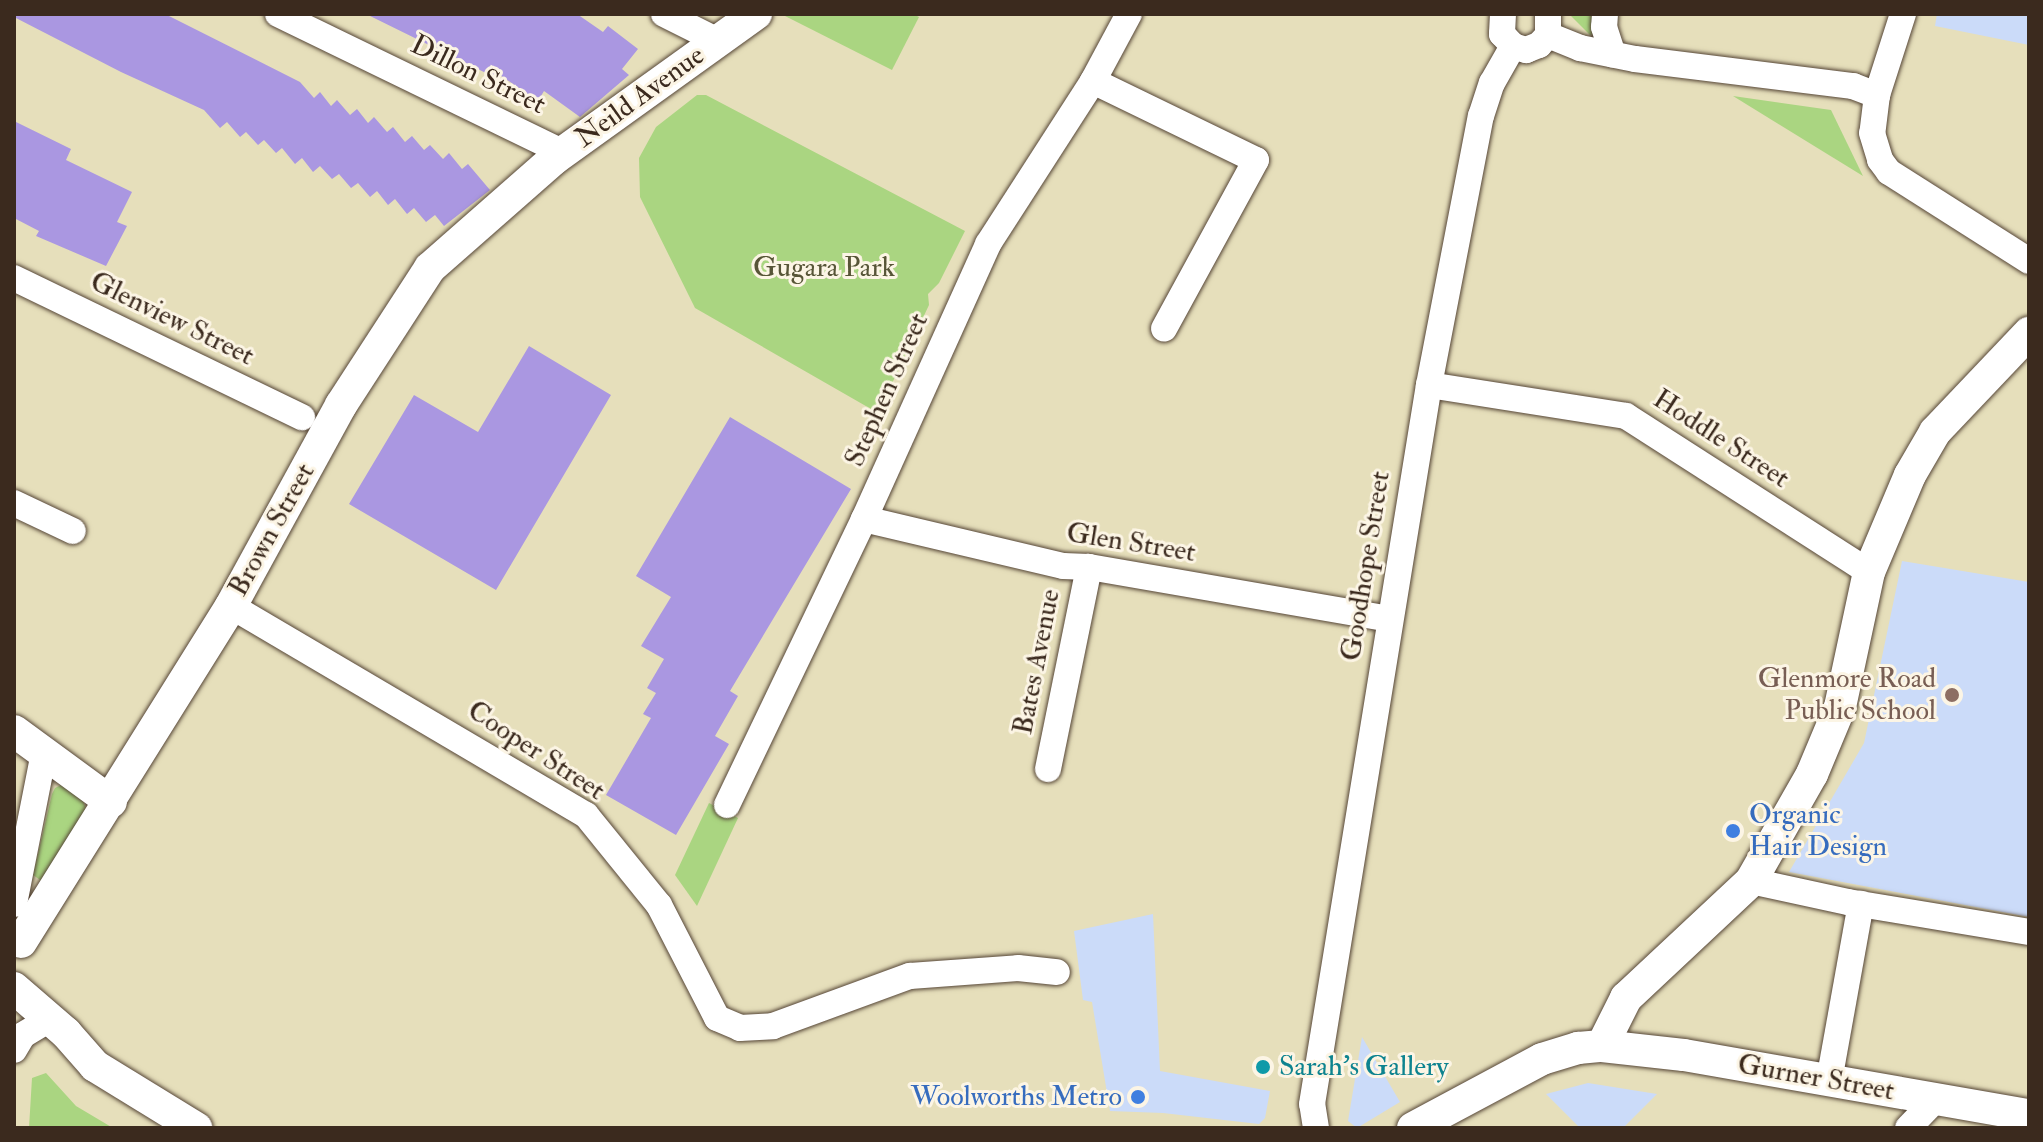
<!DOCTYPE html>
<meta charset="utf-8">
<style>
body{margin:0}
#map{position:relative;width:2043px;height:1142px;overflow:hidden;background:#e6dfbb;font-family:"IM FELL Double Pica",serif}
div>[style]{position:absolute}
[style*='--x']{left:calc(var(--x)*1px);top:calc(var(--y)*1px);width:calc(var(--w)*1px);rotate:calc(var(--a)*1deg)}
.built>*{inset:0;background:#cbdbf9}
.green>*{inset:0;background:#aad581}
.building>*{inset:0;background:#aa97e1}
.roads{filter:drop-shadow(0 0 2px #554536) drop-shadow(0 0 2px #554536)}
.minor>*{height:26px;margin:-13px;padding:0 13px;transform-origin:13px;border-radius:13px;background:#fff}
.tertiary>*{height:32px;margin:-16px;padding:0 16px;transform-origin:16px;border-radius:16px;background:#fff}
.dots>*{width:22px;height:22px;translate:-50% -50%;box-sizing:border-box;border:4px solid #fcf5e5;border-radius:50%}
span{translate:-50% -50%;white-space:nowrap;text-align:center;line-height:1.15;-webkit-text-stroke:6px #fcf5e5;paint-order:stroke}
.street-label{font-size:28px;color:#3b2a1e}
.park-label{font-size:28px;color:#575537}
.education-label{font-size:28px;color:#785e54}
.right{translate:-100% -50%;text-align:right}
.shop-label{font-size:28px;color:#366cbe}
.left{translate:0 -50%;text-align:left}
.culture-label{font-size:28px;color:#0d838f}
.frame{position:absolute;inset:0;border:16px solid #3b2a1e;pointer-events:none}
</style>
<div id="map">
<div class="built">
<div style="clip-path:polygon(1937px 14px,2029px 14px,2029px 45px,1935px 26px)"></div>
<div style="clip-path:polygon(1902px 561px,2029px 582px,2029px 917px,1789px 872px,1864px 743px)"></div>
<div style="clip-path:polygon(1153px 914px,1160px 1071px,1270px 1091px,1265px 1118px,1259px 1124px,1163px 1113px,1110px 1111px,1092px 1002px,1083px 1000px,1074px 931px)"></div>
<div style="clip-path:polygon(1362px 1037px,1400px 1102px,1357px 1128px,1348px 1121px)"></div>
<div style="clip-path:polygon(1588px 1083px,1657px 1094px,1623px 1128px,1580px 1128px,1546px 1094px)"></div>
</div>
<div class="green">
<div style="clip-path:polygon(788px 14px,913px 14px,919px 17px,892px 70px,785px 16px)"></div>
<div style="clip-path:polygon(1569px 14px,1595px 14px,1596px 34px,1590px 35px)"></div>
<div style="clip-path:polygon(697px 95px,706px 95px,965px 231px,939px 283px,928px 294px,929px 305px,878px 413px,695px 308px,640px 197px,639px 158px,656px 127px)"></div>
<div style="clip-path:polygon(1733px 96px,1831px 110px,1863px 176px)"></div>
<div style="clip-path:polygon(61px 785px,83px 800px,87px 812px,43px 882px,33px 875px,52px 794px,55px 788px)"></div>
<div style="clip-path:polygon(709px 803px,738px 818px,697px 906px,675px 875px)"></div>
<div style="clip-path:polygon(46px 1073px,76px 1106px,113px 1128px,29px 1128px,32px 1078px)"></div>
</div>
<div class="building">
<div style="clip-path:polygon(14px 14px,165px 14px,300px 82px,314px 98px,320px 92px,331px 106px,337px 100px,350px 115px,357px 109px,368px 123px,374px 117px,387px 132px,393px 127px,405px 142px,412px 136px,424px 150px,430px 145px,443px 159px,449px 153px,462px 169px,468px 164px,490px 190px,444px 226px,435px 215px,426px 222px,414px 208px,407px 214px,395px 199px,388px 205px,377px 191px,370px 197px,358px 183px,351px 188px,339px 174px,332px 179px,320px 166px,313px 172px,302px 158px,295px 164px,282px 148px,276px 153px,264px 140px,258px 145px,246px 132px,240px 137px,227px 122px,220px 128px,204px 110px,121px 72px,14px 17px)"></div>
<div style="clip-path:polygon(366px 14px,577px 14px,603px 32px,608px 26px,638px 49px,622px 69px,629px 75px,580px 117px,544px 91px,538px 101px,497px 73px,494px 77px)"></div>
<div style="clip-path:polygon(14px 121px,71px 149px,66px 160px,132px 192px,117px 222px,127px 226px,106px 266px,36px 236px,39px 231px,14px 218px)"></div>
<div style="clip-path:polygon(529px 346px,611px 395px,496px 590px,349px 504px,414px 395px,478px 432px)"></div>
<div style="clip-path:polygon(730px 417px,851px 489px,730px 691px,738px 696px,715px 736px,729px 744px,676px 835px,606px 795px,651px 718px,643px 714px,656px 693px,647px 688px,664px 659px,641px 646px,671px 597px,636px 576px)"></div>
</div>
<div class="roads">
<div class="minor">
<div style="--x:278;--y:14;--w:318;--a:25.9"></div>
<div style="--x:664;--y:14;--w:60;--a:26.6"></div>
<div style="--x:1503;--y:14;--w:20;--a:93"></div>
<div style="--x:1502;--y:34;--w:16;--a:47"></div>
<div style="--x:1513;--y:46;--w:14;--a:17"></div>
<div style="--x:1526;--y:50;--w:14;--a:-21"></div>
<div style="--x:1539;--y:45;--w:13;--a:-48"></div>
<div style="--x:1548;--y:35;--w:21;--a:-90"></div>
<div style="--x:1605;--y:14;--w:13;--a:94"></div>
<div style="--x:1604;--y:27;--w:29;--a:72"></div>
<div style="--x:1548;--y:35;--w:35;--a:22"></div>
<div style="--x:1580;--y:48;--w:56;--a:11.3"></div>
<div style="--x:1635;--y:59;--w:220;--a:7.1"></div>
<div style="--x:1853;--y:86;--w:26;--a:21"></div>
<div style="--x:1877;--y:95;--w:38;--a:97"></div>
<div style="--x:1872;--y:133;--w:28;--a:73"></div>
<div style="--x:1880;--y:160;--w:15;--a:53"></div>
<div style="--x:1889;--y:172;--w:166;--a:32.4"></div>
<div style="--x:1093;--y:81;--w:181;--a:25.9"></div>
<div style="--x:1256;--y:160;--w:192;--a:118.6"></div>
<div style="--x:1877;--y:95;--w:85;--a:-72.2"></div>
<div style="--x:14;--y:278;--w:320;--a:25.8"></div>
<div style="--x:1429;--y:385;--w:199;--a:8.9"></div>
<div style="--x:1626;--y:416;--w:289;--a:32.7"></div>
<div style="--x:14;--y:503;--w:65;--a:25.4"></div>
<div style="--x:864;--y:519;--w:204;--a:13.3"></div>
<div style="--x:1063;--y:566;--w:26;--a:2"></div>
<div style="--x:1089;--y:567;--w:304;--a:9.8"></div>
<div style="--x:231;--y:606;--w:412;--a:30.5"></div>
<div style="--x:586;--y:815;--w:116;--a:51"></div>
<div style="--x:659;--y:905;--w:127;--a:62.8"></div>
<div style="--x:717;--y:1018;--w:25;--a:23"></div>
<div style="--x:740;--y:1028;--w:33;--a:-3"></div>
<div style="--x:773;--y:1026;--w:146;--a:-20.1"></div>
<div style="--x:910;--y:976;--w:108;--a:-4.2"></div>
<div style="--x:1018;--y:968;--w:39;--a:6"></div>
<div style="--x:1048;--y:769;--w:206;--a:-78.5"></div>
<div style="--x:727;--y:805;--w:317;--a:-64.4"></div>
<div style="--x:864;--y:519;--w:302;--a:-65.7"></div>
<div style="--x:988;--y:244;--w:194;--a:-57.2"></div>
<div style="--x:1093;--y:81;--w:76;--a:-61.8"></div>
<div style="--x:1751;--y:881;--w:99;--a:12.2"></div>
<div style="--x:1848;--y:902;--w:183;--a:9.4"></div>
<div style="--x:14;--y:904;--w:154;--a:-78.8"></div>
<div style="--x:14;--y:1050;--w:17;--a:-59"></div>
<div style="--x:23;--y:1035;--w:29;--a:-31"></div>
<div style="--x:1829;--y:1081;--w:180;--a:-79.8"></div>
<div style="--x:1316;--y:1128;--w:24;--a:-99"></div>
<div style="--x:1312;--y:1104;--w:728;--a:-80.76"></div>
<div style="--x:1429;--y:385;--w:274;--a:-79.1"></div>
<div style="--x:1481;--y:116;--w:35;--a:-72"></div>
<div style="--x:1492;--y:83;--w:43;--a:-60.4"></div>
<div style="--x:1908;--y:1128;--w:40;--a:-46"></div>
</div>
<div class="tertiary">
<div style="--x:14;--y:731;--w:120;--a:36.2"></div>
<div style="--x:21;--y:942;--w:396;--a:-58"></div>
<div style="--x:231;--y:606;--w:229;--a:-61.3"></div>
<div style="--x:341;--y:405;--w:163;--a:-57"></div>
<div style="--x:430;--y:268;--w:165;--a:-41.3"></div>
<div style="--x:554;--y:159;--w:249;--a:-35.7"></div>
<div style="--x:14;--y:988;--w:69;--a:40.9"></div>
<div style="--x:66;--y:1033;--w:44;--a:48.7"></div>
<div style="--x:95;--y:1066;--w:119;--a:31.5"></div>
<div style="--x:1602;--y:1046;--w:54;--a:-63.4"></div>
<div style="--x:1626;--y:998;--w:171;--a:-43.1"></div>
<div style="--x:1751;--y:881;--w:123;--a:-60.3"></div>
<div style="--x:1812;--y:774;--w:73;--a:-67.3"></div>
<div style="--x:1840;--y:707;--w:138;--a:-77.9"></div>
<div style="--x:1869;--y:572;--w:105;--a:-67.1"></div>
<div style="--x:1910;--y:475;--w:50;--a:-59.8"></div>
<div style="--x:1935;--y:432;--w:137;--a:-46.5"></div>
<div style="--x:1413;--y:1128;--w:146;--a:-28.1"></div>
<div style="--x:1542;--y:1059;--w:38;--a:-17"></div>
<div style="--x:1578;--y:1048;--w:24;--a:-5"></div>
<div style="--x:1602;--y:1046;--w:82;--a:6.3"></div>
<div style="--x:1684;--y:1055;--w:350;--a:9.9"></div>
</div>
</div>
<div class="dots">
<div style="left:1952px;top:695px;background:#8d6e63"></div>
<div style="left:1733px;top:831px;background:#3f7fe0"></div>
<div style="left:1263px;top:1067px;background:#0f9aa8"></div>
<div style="left:1138px;top:1097px;background:#3f7fe0"></div>
</div>
<div class="street-label">
<span style="left:478px;top:75px;rotate:26deg">Dillon Street</span>
<span style="left:640px;top:97px;rotate:-36deg">Neild Avenue</span>
<span style="left:172px;top:319px;rotate:26deg">Glenview Street</span>
<span style="left:887px;top:390px;rotate:-66deg">Stephen Street</span>
<span style="left:1721px;top:439px;rotate:33deg">Hoddle Street</span>
<span style="left:272px;top:530px;rotate:-61deg">Brown Street</span>
<span style="left:1131px;top:543px;rotate:9deg">Glen Street</span>
<span style="left:1366px;top:566px;rotate:-81deg">Goodhope Street</span>
<span style="left:1037px;top:662px;rotate:-79deg">Bates Avenue</span>
<span style="left:536px;top:751px;rotate:33deg">Cooper Street</span>
<span style="left:1816px;top:1078px;rotate:10deg">Gurner Street</span>
</div>
<div class="park-label">
<span style="left:824px;top:268px">Gugara Park</span>
</div>
<div class="education-label">
<span class="right" style="left:1936px;top:695px">Glenmore Road<br>Public School</span>
</div>
<div class="shop-label">
<span class="left" style="left:1749px;top:831px">Organic<br>Hair Design</span>
<span class="right" style="left:1122px;top:1097px">Woolworths Metro</span>
</div>
<div class="culture-label">
<span class="left" style="left:1279px;top:1067px">Sarah’s Gallery</span>
</div>
<div class="frame"></div>
</div>
